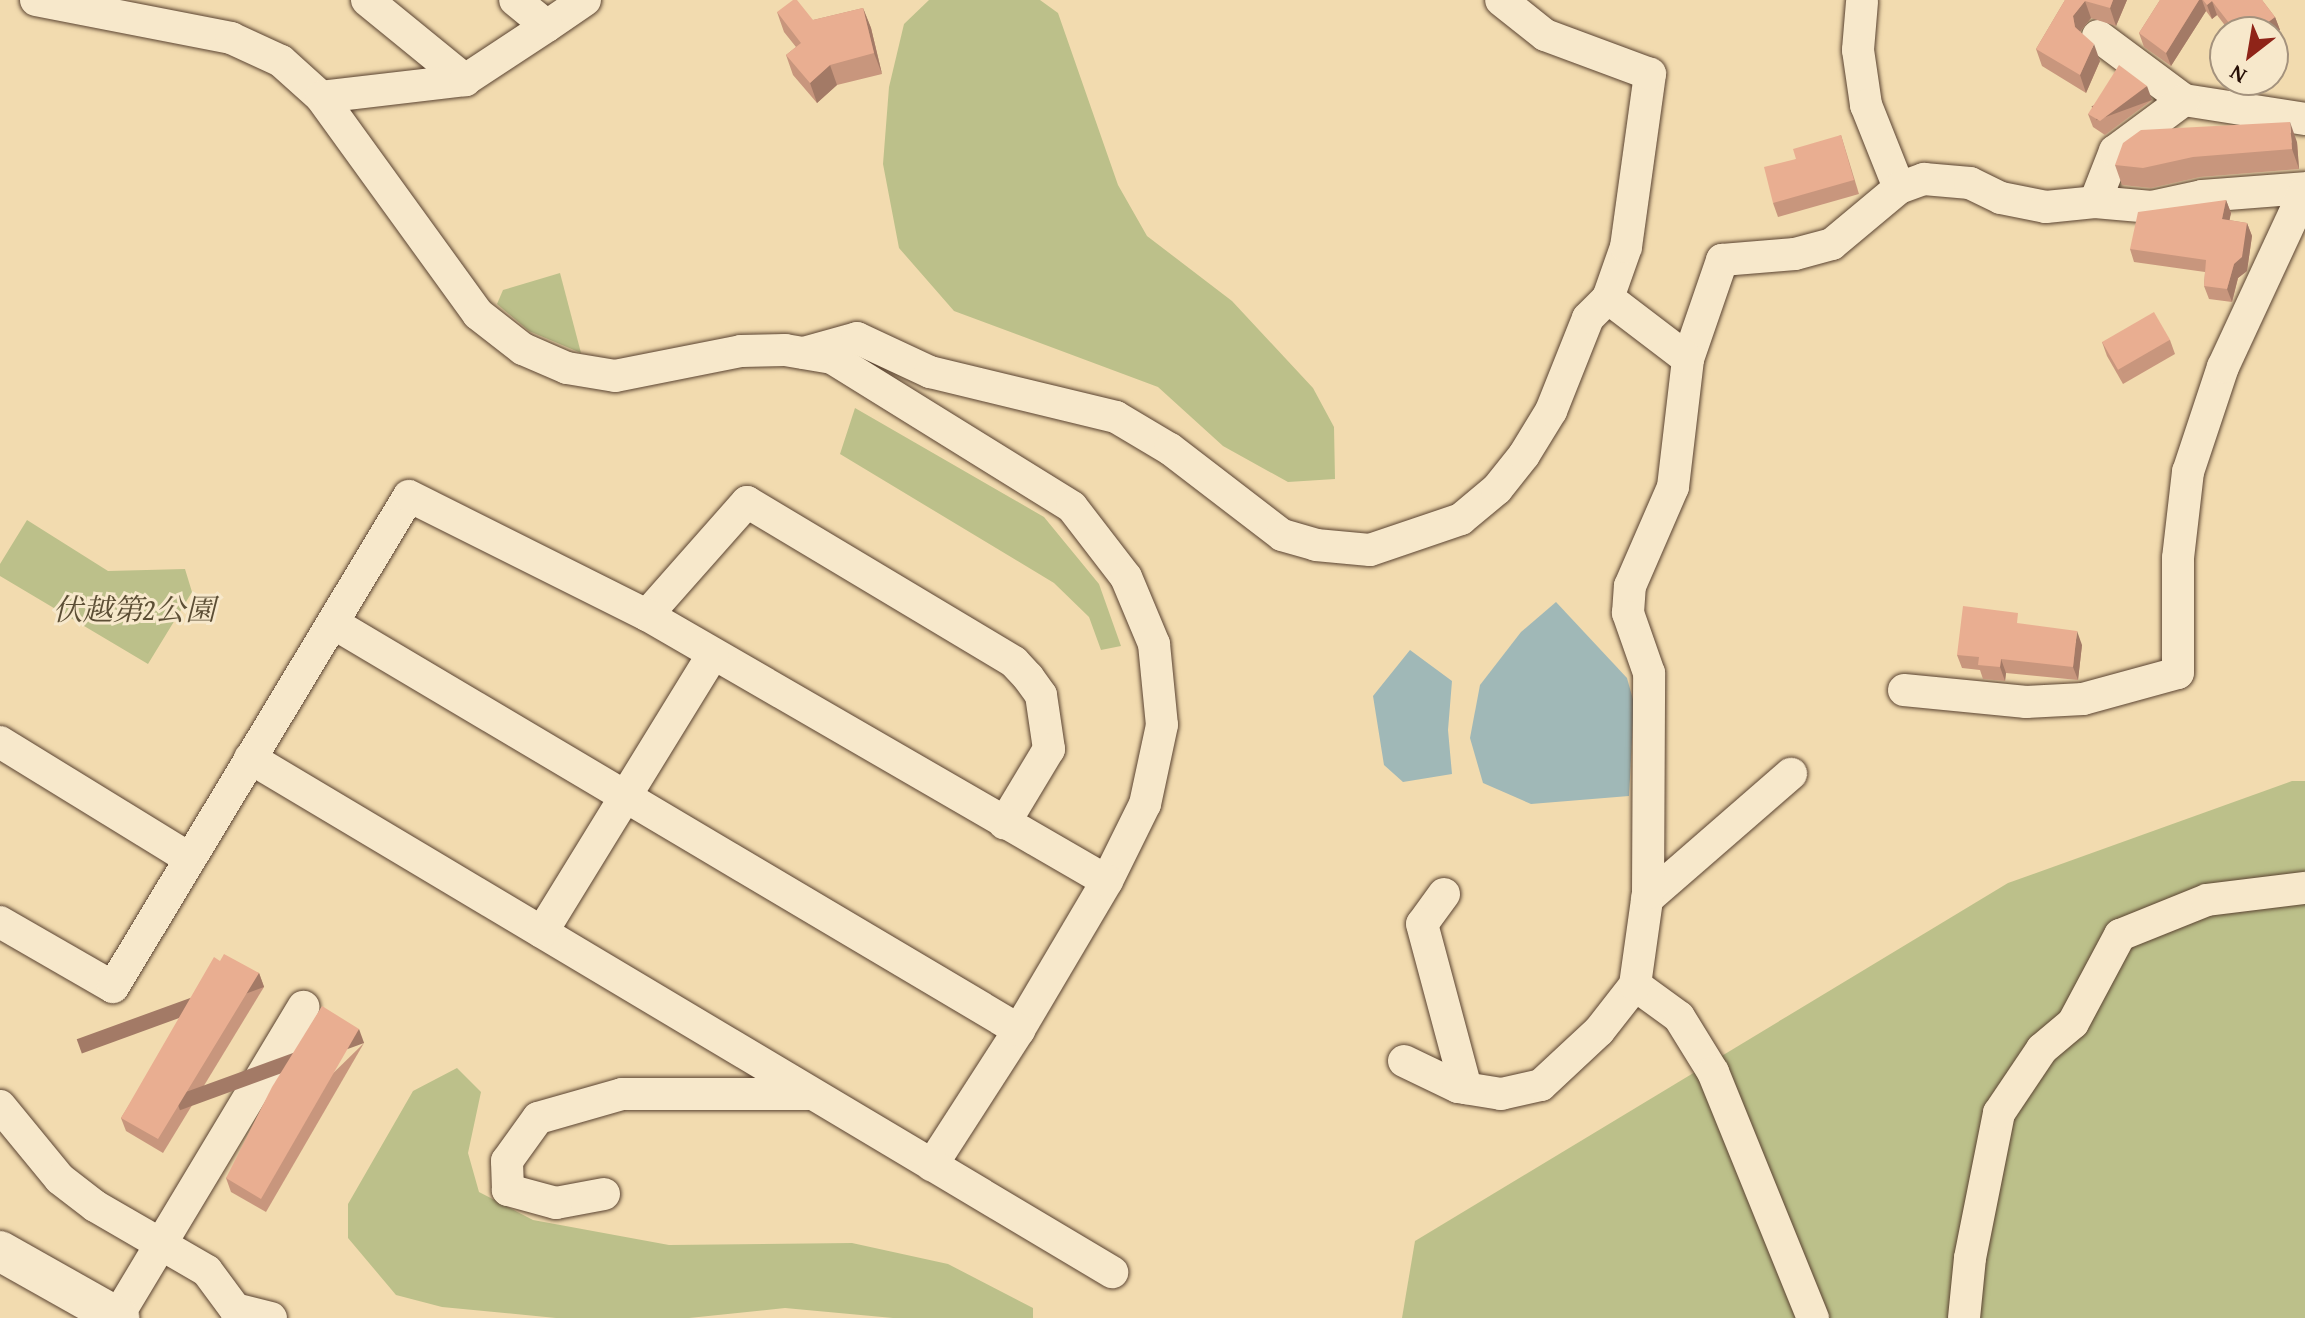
<!DOCTYPE html>
<meta charset="utf-8">
<style>
body{margin:0}
#map{position:relative;width:2305px;height:1318px;overflow:hidden;background:#f2dbaf;font-family:"Gentium Book Plus","Noto Serif JP",serif}
div>[style]{position:absolute}
[style*='--x']{left:calc(var(--x)*1px);top:calc(var(--y)*1px);width:calc(var(--w)*1px);rotate:calc(var(--a)*1deg)}
.green>*{inset:0;background:#bcc08a}
.water>*{inset:0;background:#a0b8b7}
.roads{filter:drop-shadow(0 0 2px #5a4331) drop-shadow(0 0 2px #5a4331)}
.minor>*{height:32px;margin:-16px;padding:0 16px;transform-origin:16px;border-radius:16px;background:#f7e8cb}
.tertiary>*{height:40px;margin:-20px;padding:0 20px;transform-origin:20px;border-radius:20px;background:#f7e8cb}
.wall>*{inset:0;background:#c8967d}
.shaded-wall>*{inset:0;background:#a37a66;transform-origin:0 0}
.building>*{inset:0;background:#e9ae91;transform-origin:0 0}
span{translate:-50% -50%;white-space:nowrap;text-align:center;line-height:1.15;-webkit-text-stroke:6px #f7e8cb;paint-order:stroke}
.park-label{font-size:30px;color:#5c4e35;font-style:italic}
.north{position:absolute;left:2209px;top:16px;width:80px;height:80px;box-sizing:border-box;background:#f7e8cb;border:2px solid #a4927d;border-radius:50%;rotate:211deg;font-size:22px;font-weight:700;line-height:32px;text-align:center;color:#281007}
.north::after{content:'';display:block;margin:auto;width:28px;height:36px;background:#8f2418;clip-path:polygon(50% 0,100% 100%,50% 72%,0 100%)}
</style>
<div id="map">
<div class="green">
<div style="clip-path:polygon(929px 0,1040px 0,1058px 13px,1118px 185px,1147px 236px,1232px 301px,1313px 388px,1334px 427px,1335px 479px,1288px 482px,1223px 446px,1158px 387px,954px 311px,899px 248px,883px 164px,889px 87px,904px 24px)"></div>
<div style="clip-path:polygon(560px 273px,581px 353px,529px 331px,497px 304px,503px 290px)"></div>
<div style="clip-path:polygon(855px 408px,1044px 517px,1099px 584px,1121px 646px,1101px 650px,1089px 617px,1054px 583px,840px 454px)"></div>
<div style="clip-path:polygon(27px 520px,108px 571px,185px 569px,192px 592px,148px 664px,0 576px,0 564px)"></div>
<div style="clip-path:polygon(2292px 781px,2305px 781px,2305px 1318px,1402px 1318px,1415px 1241px,2008px 883px)"></div>
<div style="clip-path:polygon(457px 1068px,481px 1092px,468px 1153px,479px 1192px,533px 1220px,669px 1245px,852px 1243px,948px 1264px,1033px 1308px,1033px 1318px,893px 1318px,785px 1308px,689px 1318px,556px 1318px,442px 1307px,396px 1295px,348px 1238px,348px 1204px,413px 1091px)"></div>
</div>
<div class="water">
<div style="clip-path:polygon(1556px 602px,1627px 678px,1634px 703px,1629px 796px,1531px 804px,1483px 783px,1470px 738px,1480px 685px,1521px 632px)"></div>
<div style="clip-path:polygon(1410px 650px,1452px 681px,1448px 730px,1452px 774px,1403px 782px,1384px 765px,1373px 696px)"></div>
</div>
<div class="roads">
<div class="minor">
<div style="--x:36;--y:0;--w:199;--a:11"></div>
<div style="--x:231;--y:38;--w:55;--a:24.7"></div>
<div style="--x:281;--y:61;--w:54;--a:42"></div>
<div style="--x:321;--y:97;--w:268;--a:54.1"></div>
<div style="--x:478;--y:314;--w:57;--a:37.9"></div>
<div style="--x:523;--y:349;--w:48;--a:23.4"></div>
<div style="--x:567;--y:368;--w:49;--a:9.5"></div>
<div style="--x:615;--y:376;--w:128;--a:-11.2"></div>
<div style="--x:741;--y:351;--w:44;--a:-1.3"></div>
<div style="--x:785;--y:350;--w:48;--a:9.7"></div>
<div style="--x:832;--y:358;--w:282;--a:31.8"></div>
<div style="--x:1072;--y:507;--w:88;--a:52.4"></div>
<div style="--x:1126;--y:577;--w:73;--a:67.3"></div>
<div style="--x:1154;--y:644;--w:81;--a:84.4"></div>
<div style="--x:1162;--y:725;--w:81;--a:102.1"></div>
<div style="--x:1145;--y:804;--w:86;--a:116.3"></div>
<div style="--x:1107;--y:881;--w:173;--a:120.6"></div>
<div style="--x:1019;--y:1030;--w:161;--a:122.8"></div>
<div style="--x:367;--y:0;--w:127;--a:39.2"></div>
<div style="--x:1862;--y:2;--w:48;--a:94.8"></div>
<div style="--x:1858;--y:50;--w:56;--a:81.7"></div>
<div style="--x:1866;--y:105;--w:89;--a:68.3"></div>
<div style="--x:547;--y:26;--w:46;--a:-34.4"></div>
<div style="--x:2098;--y:36;--w:107;--a:36.7"></div>
<div style="--x:2184;--y:100;--w:122;--a:8.9"></div>
<div style="--x:321;--y:97;--w:145;--a:-6.7"></div>
<div style="--x:465;--y:80;--w:98;--a:-33.4"></div>
<div style="--x:547;--y:26;--w:41;--a:-140.9"></div>
<div style="--x:2095;--y:202;--w:57;--a:5"></div>
<div style="--x:2152;--y:207;--w:51;--a:-12.4"></div>
<div style="--x:2202;--y:196;--w:103;--a:-4.4"></div>
<div style="--x:804;--y:353;--w:55;--a:-15.8"></div>
<div style="--x:857;--y:338;--w:81;--a:25"></div>
<div style="--x:930;--y:372;--w:191;--a:13.6"></div>
<div style="--x:1116;--y:417;--w:63;--a:30.7"></div>
<div style="--x:1170;--y:449;--w:141;--a:37.5"></div>
<div style="--x:1282;--y:535;--w:35;--a:16"></div>
<div style="--x:1316;--y:545;--w:54;--a:5.3"></div>
<div style="--x:1370;--y:550;--w:96;--a:-18.8"></div>
<div style="--x:1461;--y:519;--w:47;--a:-39.8"></div>
<div style="--x:1497;--y:489;--w:43;--a:-51.5"></div>
<div style="--x:1524;--y:455;--w:52;--a:-58.5"></div>
<div style="--x:1551;--y:411;--w:100;--a:-68.3"></div>
<div style="--x:1588;--y:318;--w:28;--a:-45"></div>
<div style="--x:1608;--y:298;--w:54;--a:-70.6"></div>
<div style="--x:1626;--y:247;--w:175;--a:-82.1"></div>
<div style="--x:1650;--y:74;--w:112;--a:-159.6"></div>
<div style="--x:1545;--y:35;--w:56;--a:-141.5"></div>
<div style="--x:1688;--y:359;--w:105;--a:-71"></div>
<div style="--x:1722;--y:260;--w:73;--a:-4.7"></div>
<div style="--x:1795;--y:254;--w:38;--a:-15"></div>
<div style="--x:1832;--y:244;--w:87;--a:-39.9"></div>
<div style="--x:1899;--y:188;--w:27;--a:-20"></div>
<div style="--x:1924;--y:179;--w:46;--a:5"></div>
<div style="--x:1970;--y:183;--w:34;--a:26"></div>
<div style="--x:2001;--y:198;--w:46;--a:11.3"></div>
<div style="--x:2046;--y:207;--w:49;--a:-5.8"></div>
<div style="--x:2095;--y:202;--w:55;--a:-68.6"></div>
<div style="--x:2115;--y:151;--w:86;--a:-36.5"></div>
<div style="--x:647;--y:615;--w:151;--a:-48.5"></div>
<div style="--x:747;--y:502;--w:311;--a:30.9"></div>
<div style="--x:1014;--y:662;--w:21;--a:47"></div>
<div style="--x:1028;--y:677;--w:22;--a:54"></div>
<div style="--x:1041;--y:695;--w:55;--a:81.6"></div>
<div style="--x:1049;--y:749;--w:87;--a:121"></div>
<div style="--x:333;--y:623;--w:798;--a:30.68"></div>
<div style="--x:1904;--y:690;--w:123;--a:5.6"></div>
<div style="--x:2026;--y:702;--w:57;--a:-3"></div>
<div style="--x:2083;--y:699;--w:98;--a:-15.3"></div>
<div style="--x:2178;--y:673;--w:115;--a:-90"></div>
<div style="--x:2178;--y:558;--w:87;--a:-83.4"></div>
<div style="--x:2188;--y:472;--w:111;--a:-71.6"></div>
<div style="--x:2223;--y:367;--w:195;--a:-65.1"></div>
<div style="--x:0;--y:742;--w:223;--a:31.6"></div>
<div style="--x:250;--y:758;--w:1004;--a:30.81"></div>
<div style="--x:1444;--y:894;--w:37;--a:126"></div>
<div style="--x:1422;--y:924;--w:170;--a:75"></div>
<div style="--x:1647;--y:899;--w:191;--a:-41"></div>
<div style="--x:0;--y:922;--w:130;--a:29.9"></div>
<div style="--x:113;--y:987;--w:573;--a:-58.92"></div>
<div style="--x:409;--y:496;--w:266;--a:26.6"></div>
<div style="--x:647;--y:615;--w:531;--a:30.04"></div>
<div style="--x:542;--y:932;--w:326;--a:-58.4"></div>
<div style="--x:1635;--y:985;--w:54;--a:36"></div>
<div style="--x:1679;--y:1017;--w:65;--a:58.3"></div>
<div style="--x:1713;--y:1072;--w:266;--a:67.9"></div>
<div style="--x:1404;--y:1061;--w:60;--a:25.7"></div>
<div style="--x:1458;--y:1087;--w:44;--a:9.2"></div>
<div style="--x:1501;--y:1094;--w:41;--a:-12.7"></div>
<div style="--x:1541;--y:1085;--w:79;--a:-43"></div>
<div style="--x:1599;--y:1031;--w:58;--a:-52"></div>
<div style="--x:1635;--y:985;--w:93;--a:-82"></div>
<div style="--x:1648;--y:893;--w:220;--a:-89.7"></div>
<div style="--x:1649;--y:673;--w:64;--a:-109.3"></div>
<div style="--x:1628;--y:613;--w:27;--a:-86"></div>
<div style="--x:1630;--y:586;--w:108;--a:-66.5"></div>
<div style="--x:1673;--y:487;--w:129;--a:-83.3"></div>
<div style="--x:1688;--y:359;--w:101;--a:-142.7"></div>
<div style="--x:0;--y:1106;--w:94;--a:50.6"></div>
<div style="--x:60;--y:1179;--w:44;--a:37.6"></div>
<div style="--x:95;--y:1206;--w:129;--a:30.1"></div>
<div style="--x:207;--y:1271;--w:47;--a:53.6"></div>
<div style="--x:235;--y:1309;--w:37;--a:14"></div>
<div style="--x:604;--y:1194;--w:49;--a:169.4"></div>
<div style="--x:556;--y:1203;--w:50;--a:-164.8"></div>
<div style="--x:508;--y:1190;--w:29;--a:-92"></div>
<div style="--x:507;--y:1161;--w:53;--a:-54.2"></div>
<div style="--x:538;--y:1118;--w:87;--a:-15.9"></div>
<div style="--x:622;--y:1094;--w:189;--a:0"></div>
<div style="--x:117;--y:1317;--w:362;--a:-59"></div>
<div style="--x:1964;--y:1318;--w:60;--a:-84.3"></div>
<div style="--x:1970;--y:1258;--w:148;--a:-78.7"></div>
<div style="--x:1999;--y:1113;--w:77;--a:-56.1"></div>
<div style="--x:2042;--y:1049;--w:40;--a:-40"></div>
<div style="--x:2073;--y:1023;--w:100;--a:-61.9"></div>
<div style="--x:2120;--y:935;--w:94;--a:-21.9"></div>
<div style="--x:2207;--y:900;--w:99;--a:-7"></div>
</div>
<div class="tertiary">
<div style="--x:0;--y:1251;--w:137;--a:29.4"></div>
</div>
</div>
<div class="wall">
<div style="clip-path:polygon(2065px 0,2127px 0,2116px 26px,2091px 18px,2080px 32px,2100px 61px,2086px 93px,2042px 66px,2036px 49px)"></div>
<div style="clip-path:polygon(2160px 0,2262px 0,2275px 17px,2280px 30px,2273px 32px,2230px 32px,2217px 15px,2212px 19px,2206px 11px,2171px 66px,2144px 47px,2139px 33px)"></div>
<div style="clip-path:polygon(863px 8px,871px 28px,882px 74px,837px 85px,817px 103px,793px 75px,786px 55px,796px 47px,784px 32px,777px 12px,813px 20px)"></div>
<div style="clip-path:polygon(2152px 100px,2105px 135px,2093px 127px,2088px 114px)"></div>
<div style="clip-path:polygon(1841px 135px,1859px 194px,1778px 217px,1773px 203px,1796px 159px)"></div>
<div style="clip-path:polygon(2297px 142px,2299px 169px,2200px 177px,2151px 188px,2122px 185px,2115px 165px)"></div>
<div style="clip-path:polygon(2226px 200px,2231px 213px,2229px 220px,2247px 223px,2252px 236px,2247px 271px,2238px 278px,2232px 302px,2209px 299px,2204px 286px,2205px 272px,2134px 262px,2130px 249px)"></div>
<div style="clip-path:polygon(2170px 340px,2175px 354px,2123px 384px,2107px 356px,2102px 342px)"></div>
<div style="clip-path:polygon(2022px 624px,2082px 645px,2078px 680px,2006px 673px,2005px 681px,1983px 679px,1980px 670px,1962px 668px,1957px 655px)"></div>
<div style="clip-path:polygon(220px 961px,259px 973px,264px 987px,163px 1153px,126px 1131px,121px 1118px)"></div>
<div style="clip-path:polygon(364px 1043px,266px 1212px,231px 1192px,226px 1178px)"></div>
</div>
<div class="shaded-wall">
<div style="clip-path:polygon(2113px 0,2127px 0,2116px 26px,2110px 8px)"></div>
<div style="clip-path:polygon(2199px 0,2202px 0,2206px 11px,2171px 66px,2166px 53px)"></div>
<div style="clip-path:polygon(2085px 1px,2091px 18px,2079px 33px,2075px 27px,2073px 16px)"></div>
<div style="clip-path:polygon(2212px 1px,2217px 15px,2212px 19px,2207px 5px)"></div>
<div style="clip-path:polygon(863px 8px,871px 28px,882px 74px,874px 53px)"></div>
<div style="clip-path:polygon(2275px 17px,2280px 30px,2273px 36px,2273px 32px,2255px 32px)"></div>
<div style="clip-path:polygon(2094px 44px,2100px 61px,2086px 93px,2080px 75px)"></div>
<div style="clip-path:polygon(830px 65px,837px 85px,817px 103px,810px 83px)"></div>
<div style="left:2147px;top:86px;width:15px;height:59px;rotate:70deg"></div>
<div style="clip-path:polygon(2290px 122px,2297px 142px,2299px 169px,2292px 149px)"></div>
<div style="clip-path:polygon(2226px 200px,2231px 213px,2227px 233px,2222px 219px)"></div>
<div style="clip-path:polygon(2247px 223px,2252px 236px,2247px 271px,2238px 278px,2232px 302px,2227px 289px,2234px 264px)"></div>
<div style="clip-path:polygon(2077px 631px,2082px 645px,2078px 680px,2073px 667px)"></div>
<div style="clip-path:polygon(2001px 659px,2006px 673px,2005px 681px,2000px 667px)"></div>
<div style="left:259px;top:973px;width:15px;height:194px;rotate:70deg"></div>
<div style="left:359px;top:1029px;width:15px;height:196px;rotate:70deg"></div>
</div>
<div class="building">
<div style="clip-path:polygon(793px 0,797px 0,813px 20px,863px 8px,874px 53px,830px 65px,810px 83px,786px 55px,801px 43px,777px 12px)"></div>
<div style="clip-path:polygon(2065px 0,2113px 0,2110px 8px,2085px 1px,2073px 16px,2075px 27px,2094px 44px,2080px 75px,2036px 49px)"></div>
<div style="clip-path:polygon(2160px 0,2199px 0,2166px 53px,2139px 33px)"></div>
<div style="clip-path:polygon(2203px 0,2262px 0,2275px 17px,2255px 32px,2236px 32px,2212px 1px,2207px 5px)"></div>
<div style="clip-path:polygon(2119px 65px,2147px 86px,2100px 121px,2088px 114px)"></div>
<div style="clip-path:polygon(2290px 122px,2292px 149px,2193px 157px,2143px 168px,2115px 165px,2123px 143px,2141px 130px)"></div>
<div style="clip-path:polygon(1841px 135px,1854px 180px,1773px 203px,1764px 167px,1796px 159px,1793px 149px)"></div>
<div style="clip-path:polygon(2226px 200px,2222px 219px,2247px 223px,2242px 257px,2234px 264px,2227px 289px,2204px 286px,2206px 260px,2130px 249px,2138px 212px)"></div>
<div style="left:2154px;top:312px;width:32px;height:60px;rotate:60deg"></div>
<div style="clip-path:polygon(1963px 606px,2018px 613px,2017px 623px,2077px 631px,2073px 667px,2001px 659px,2000px 667px,1978px 665px,1979px 657px,1957px 655px)"></div>
<div style="clip-path:polygon(224px 954px,259px 973px,158px 1139px,121px 1118px,214px 957px,220px 961px)"></div>
<div style="clip-path:polygon(322px 1006px,359px 1029px,261px 1199px,226px 1178px,272px 1087px)"></div>
</div>
<div class="park-label">
<span style="left:134px;top:609px">伏越第2公園</span>
</div>
<div class="north">N</div>
</div>
